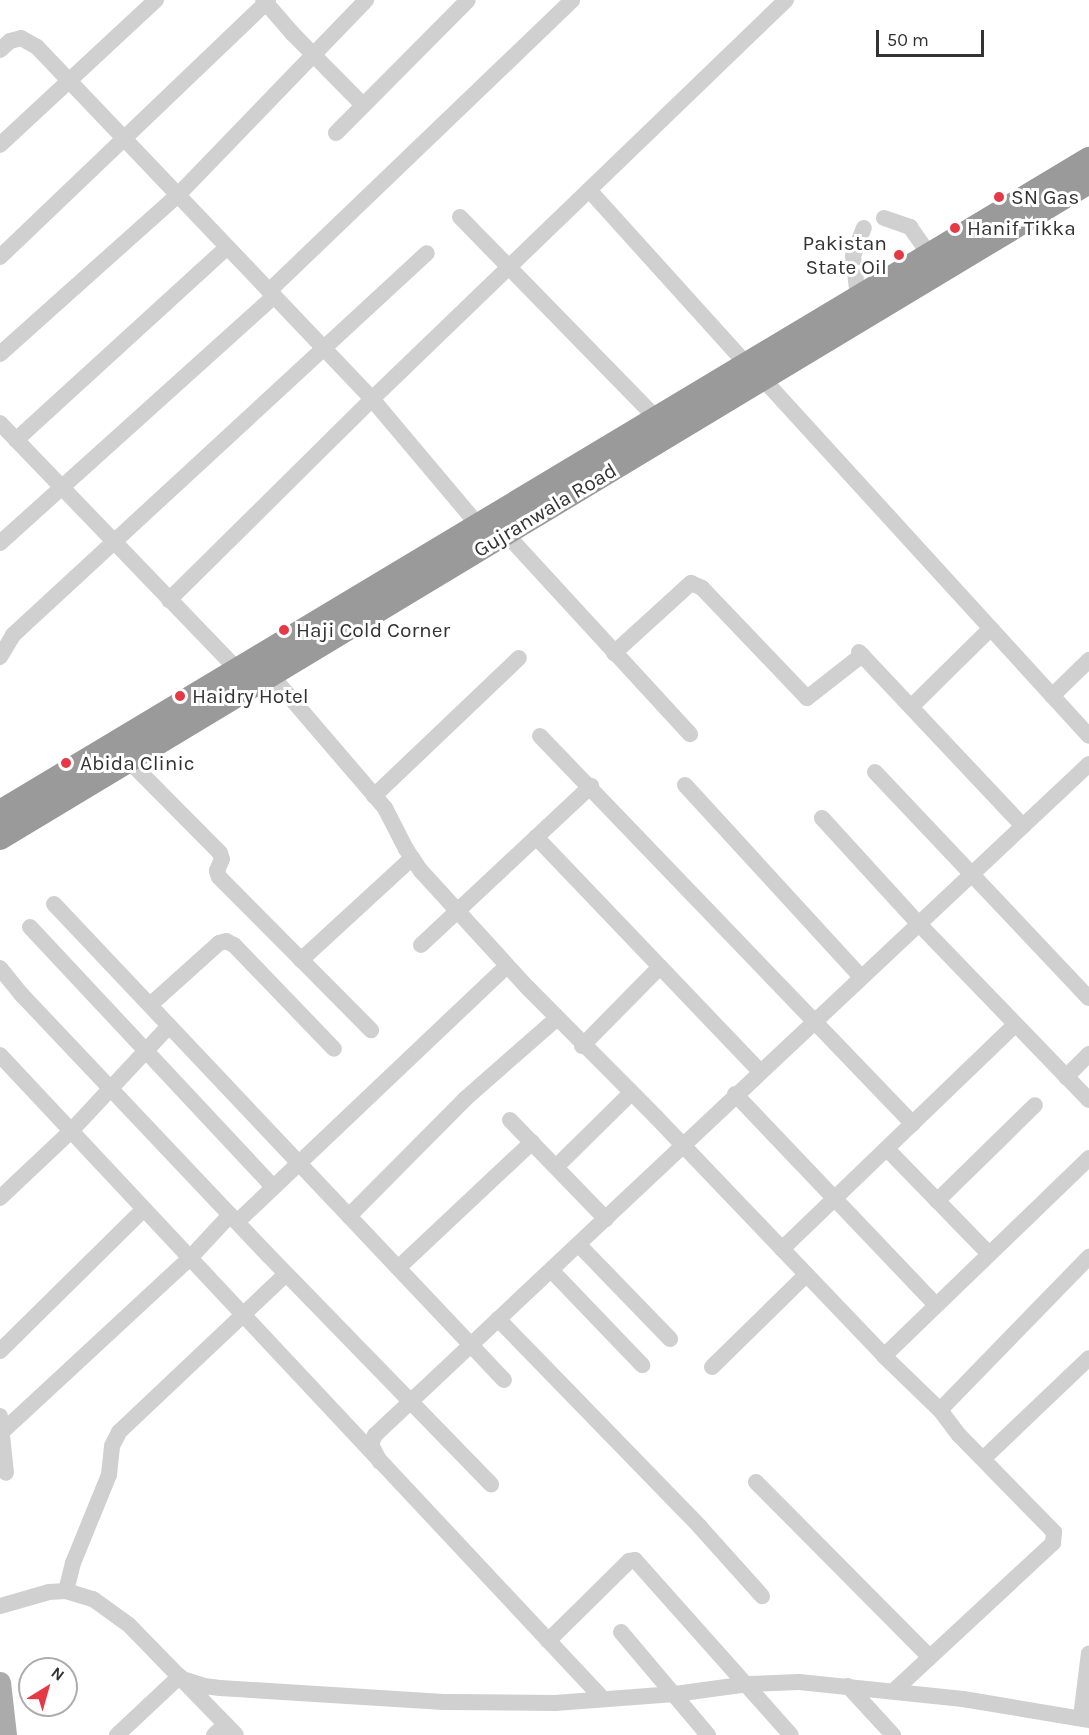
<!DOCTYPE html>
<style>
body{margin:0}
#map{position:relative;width:1089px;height:1735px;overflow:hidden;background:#fff;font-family:Karla,sans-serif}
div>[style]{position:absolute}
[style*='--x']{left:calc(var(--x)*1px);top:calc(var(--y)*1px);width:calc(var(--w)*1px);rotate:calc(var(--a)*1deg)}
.minor>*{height:16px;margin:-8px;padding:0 8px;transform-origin:8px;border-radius:8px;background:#d0d0d0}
.major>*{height:21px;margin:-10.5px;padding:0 10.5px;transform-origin:10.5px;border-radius:10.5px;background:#ababab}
.highway>*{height:24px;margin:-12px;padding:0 12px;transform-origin:12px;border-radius:12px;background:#9a9a9a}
.dots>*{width:16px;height:16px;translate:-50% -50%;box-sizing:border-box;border:3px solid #fff;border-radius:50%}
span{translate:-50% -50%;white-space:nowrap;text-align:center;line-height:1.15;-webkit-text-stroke:6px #fff;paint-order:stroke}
.poi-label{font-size:21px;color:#333}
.left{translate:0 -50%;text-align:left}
.right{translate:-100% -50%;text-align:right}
.street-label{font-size:21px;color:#333}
.north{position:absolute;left:18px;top:1657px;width:60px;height:60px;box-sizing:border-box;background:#fff;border:2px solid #adadad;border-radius:50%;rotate:37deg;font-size:16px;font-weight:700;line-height:24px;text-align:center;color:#333}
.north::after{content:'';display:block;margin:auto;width:21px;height:27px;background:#e63946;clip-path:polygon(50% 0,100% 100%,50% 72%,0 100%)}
.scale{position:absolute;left:876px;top:30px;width:108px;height:27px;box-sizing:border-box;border:3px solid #333;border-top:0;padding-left:8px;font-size:18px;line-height:21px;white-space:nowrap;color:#333;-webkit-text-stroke:4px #fff;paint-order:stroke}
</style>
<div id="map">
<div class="minor">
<div style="--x:268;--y:0;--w:4;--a:124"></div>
<div style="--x:266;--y:3;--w:41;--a:48.9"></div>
<div style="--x:293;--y:34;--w:98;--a:45.4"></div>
<div style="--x:0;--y:50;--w:13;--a:-42"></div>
<div style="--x:10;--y:41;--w:11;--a:-15"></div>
<div style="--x:21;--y:38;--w:18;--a:29"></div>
<div style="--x:37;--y:47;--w:486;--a:46.4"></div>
<div style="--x:372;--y:399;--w:166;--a:49.9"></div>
<div style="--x:336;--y:133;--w:187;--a:-45.2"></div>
<div style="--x:0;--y:145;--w:213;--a:-42.9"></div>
<div style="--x:590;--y:191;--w:234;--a:47.9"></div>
<div style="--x:460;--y:217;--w:282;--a:45.7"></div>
<div style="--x:884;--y:218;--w:28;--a:19"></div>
<div style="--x:910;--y:227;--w:33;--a:55"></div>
<div style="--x:0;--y:257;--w:368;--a:-43.7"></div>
<div style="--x:266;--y:3;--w:4;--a:-135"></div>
<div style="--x:269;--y:291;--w:420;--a:-43.8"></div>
<div style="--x:858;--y:297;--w:41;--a:-97"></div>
<div style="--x:853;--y:256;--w:30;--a:-69"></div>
<div style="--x:0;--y:354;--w:239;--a:-41.8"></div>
<div style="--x:178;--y:195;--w:271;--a:-46"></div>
<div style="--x:763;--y:379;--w:483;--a:47.6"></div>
<div style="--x:0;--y:423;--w:343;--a:46.1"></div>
<div style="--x:16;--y:440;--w:286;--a:-42.4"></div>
<div style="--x:506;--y:534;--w:272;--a:47.4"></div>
<div style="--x:0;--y:543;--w:369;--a:-42"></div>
<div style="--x:169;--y:600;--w:286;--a:-44.7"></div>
<div style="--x:372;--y:399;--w:575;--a:-43.94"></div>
<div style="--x:859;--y:652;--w:239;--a:46.7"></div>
<div style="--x:614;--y:653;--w:104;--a:-42.3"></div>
<div style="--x:691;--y:583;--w:12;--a:24"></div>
<div style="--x:702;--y:588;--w:152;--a:46.3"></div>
<div style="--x:807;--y:698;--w:70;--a:-38"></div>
<div style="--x:0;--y:657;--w:26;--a:-59"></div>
<div style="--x:13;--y:635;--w:563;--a:-42.7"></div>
<div style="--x:271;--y:675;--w:175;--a:49.4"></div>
<div style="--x:385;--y:808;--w:46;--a:62.9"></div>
<div style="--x:406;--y:849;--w:27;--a:56"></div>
<div style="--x:421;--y:871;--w:159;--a:47.6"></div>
<div style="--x:528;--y:988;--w:182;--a:45.2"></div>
<div style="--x:656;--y:1117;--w:330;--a:46.3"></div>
<div style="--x:884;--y:1356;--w:78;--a:44"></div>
<div style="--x:940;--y:1410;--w:31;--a:53"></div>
<div style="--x:959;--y:1435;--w:136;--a:45.6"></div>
<div style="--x:1054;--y:1532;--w:11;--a:95"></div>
<div style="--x:1053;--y:1543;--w:217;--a:137.1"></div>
<div style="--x:1052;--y:696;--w:52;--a:-44.2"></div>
<div style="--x:911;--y:707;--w:112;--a:-44.6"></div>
<div style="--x:540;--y:736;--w:538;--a:46.13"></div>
<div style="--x:129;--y:761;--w:129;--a:45.3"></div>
<div style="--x:220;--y:853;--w:6;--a:72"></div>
<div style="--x:222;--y:859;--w:13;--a:113"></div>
<div style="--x:217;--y:871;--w:6;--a:72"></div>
<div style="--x:219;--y:877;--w:216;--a:45.2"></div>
<div style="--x:875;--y:772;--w:311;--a:46.6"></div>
<div style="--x:685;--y:785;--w:259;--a:47.5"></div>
<div style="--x:374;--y:796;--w:200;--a:-43.6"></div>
<div style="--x:822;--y:818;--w:142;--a:47.6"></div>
<div style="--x:918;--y:923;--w:246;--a:46"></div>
<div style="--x:536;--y:837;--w:324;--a:46.3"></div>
<div style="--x:54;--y:904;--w:655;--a:46.61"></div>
<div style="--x:30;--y:927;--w:356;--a:46.9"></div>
<div style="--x:421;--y:945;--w:233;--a:-43.1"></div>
<div style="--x:301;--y:960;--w:151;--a:-42.6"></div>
<div style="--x:0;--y:968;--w:35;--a:51"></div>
<div style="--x:22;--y:995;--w:358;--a:46.6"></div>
<div style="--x:268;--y:1255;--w:320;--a:45.8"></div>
<div style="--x:150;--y:1005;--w:93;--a:-41.9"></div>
<div style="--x:219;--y:943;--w:7;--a:-16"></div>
<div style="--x:226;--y:941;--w:9;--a:27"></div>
<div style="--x:234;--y:945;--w:144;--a:46.1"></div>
<div style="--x:582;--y:1046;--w:111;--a:-45.4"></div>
<div style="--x:0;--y:1055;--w:882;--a:46.88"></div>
<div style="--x:1066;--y:1077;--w:33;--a:-45"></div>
<div style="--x:735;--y:1094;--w:291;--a:46.4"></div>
<div style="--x:510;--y:1120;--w:138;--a:45.9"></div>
<div style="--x:887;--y:1149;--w:146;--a:45.8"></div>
<div style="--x:556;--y:1167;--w:105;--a:-44.6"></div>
<div style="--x:0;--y:1198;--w:98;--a:-43.3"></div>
<div style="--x:71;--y:1131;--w:144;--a:-47"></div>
<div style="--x:937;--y:1201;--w:137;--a:-44.4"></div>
<div style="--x:349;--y:1216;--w:165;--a:-45.2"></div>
<div style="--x:465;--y:1099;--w:121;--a:-41.3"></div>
<div style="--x:237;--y:1222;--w:372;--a:-43.5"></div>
<div style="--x:579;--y:1245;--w:131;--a:45.9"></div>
<div style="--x:782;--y:1249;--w:323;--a:-43.9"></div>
<div style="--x:398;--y:1268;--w:184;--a:-43.2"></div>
<div style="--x:551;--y:1270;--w:132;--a:46.2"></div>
<div style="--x:498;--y:1319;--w:290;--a:45.8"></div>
<div style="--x:700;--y:1527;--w:93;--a:48.1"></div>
<div style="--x:0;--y:1351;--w:202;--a:-44.6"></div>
<div style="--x:884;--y:1356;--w:285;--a:-44"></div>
<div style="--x:712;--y:1367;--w:132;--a:-44.4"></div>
<div style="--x:940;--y:1410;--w:214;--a:-45.8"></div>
<div style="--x:0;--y:1416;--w:57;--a:84"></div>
<div style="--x:2;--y:1432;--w:256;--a:-42.8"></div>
<div style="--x:190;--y:1258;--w:59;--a:-47.1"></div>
<div style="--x:983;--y:1459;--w:146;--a:-43.6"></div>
<div style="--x:380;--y:1462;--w:20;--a:-117"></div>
<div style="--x:371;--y:1444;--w:10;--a:-66"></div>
<div style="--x:375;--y:1435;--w:980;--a:-43.22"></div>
<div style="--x:756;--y:1482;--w:247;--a:45.2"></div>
<div style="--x:66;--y:1591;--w:29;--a:-76"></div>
<div style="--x:73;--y:1563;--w:95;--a:-67.8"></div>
<div style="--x:109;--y:1475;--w:29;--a:-84"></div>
<div style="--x:112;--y:1446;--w:16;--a:-63"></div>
<div style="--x:119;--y:1432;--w:230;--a:-43.4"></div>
<div style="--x:0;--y:1606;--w:51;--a:-15.9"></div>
<div style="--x:49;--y:1592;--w:17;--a:-3"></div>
<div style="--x:66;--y:1591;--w:28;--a:17"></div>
<div style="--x:93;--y:1599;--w:44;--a:35.8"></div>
<div style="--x:129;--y:1625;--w:153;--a:45.8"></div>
<div style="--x:621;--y:1632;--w:135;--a:49.8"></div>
<div style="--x:548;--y:1641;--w:114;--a:-44.6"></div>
<div style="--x:629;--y:1561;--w:6;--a:-9"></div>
<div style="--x:635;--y:1560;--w:234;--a:48.3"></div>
<div style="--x:183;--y:1679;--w:22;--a:18"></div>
<div style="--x:204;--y:1686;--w:16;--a:7"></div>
<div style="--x:220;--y:1688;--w:224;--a:3.6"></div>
<div style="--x:444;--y:1702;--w:111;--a:0.5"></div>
<div style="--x:555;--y:1703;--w:120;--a:-4.3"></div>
<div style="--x:675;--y:1694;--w:74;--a:-7.8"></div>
<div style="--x:748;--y:1684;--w:51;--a:-2.2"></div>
<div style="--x:799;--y:1682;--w:165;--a:5.9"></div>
<div style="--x:963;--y:1699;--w:128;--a:9.5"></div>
<div style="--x:848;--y:1686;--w:67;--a:47.4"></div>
<div style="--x:1081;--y:1717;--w:64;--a:-82.9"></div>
<div style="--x:117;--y:1735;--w:86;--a:-43.1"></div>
<div style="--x:214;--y:1735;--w:16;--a:-43"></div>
</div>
<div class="major">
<div style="--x:0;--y:1682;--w:53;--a:83.5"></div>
</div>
<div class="highway">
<div style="--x:0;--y:812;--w:1270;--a:-30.95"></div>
<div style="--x:0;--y:838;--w:1271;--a:-31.06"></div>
</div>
<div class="dots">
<div style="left:999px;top:197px;background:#e63946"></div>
<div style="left:955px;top:228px;background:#e63946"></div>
<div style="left:899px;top:255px;background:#e63946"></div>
<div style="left:284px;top:630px;background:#e63946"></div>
<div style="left:180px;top:696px;background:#e63946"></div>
<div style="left:66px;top:763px;background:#e63946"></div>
</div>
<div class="poi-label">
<span class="left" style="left:1011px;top:197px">SN Gas</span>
<span class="left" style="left:967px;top:228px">Hanif Tikka</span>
<span class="right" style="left:887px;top:255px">Pakistan<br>State Oil</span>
<span class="left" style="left:296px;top:630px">Haji Cold Corner</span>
<span class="left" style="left:192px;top:696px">Haidry Hotel</span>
<span class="left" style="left:80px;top:763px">Abida Clinic</span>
</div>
<div class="street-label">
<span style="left:545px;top:510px;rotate:-31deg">Gujranwala Road</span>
</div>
<div class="north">N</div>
<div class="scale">50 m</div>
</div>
